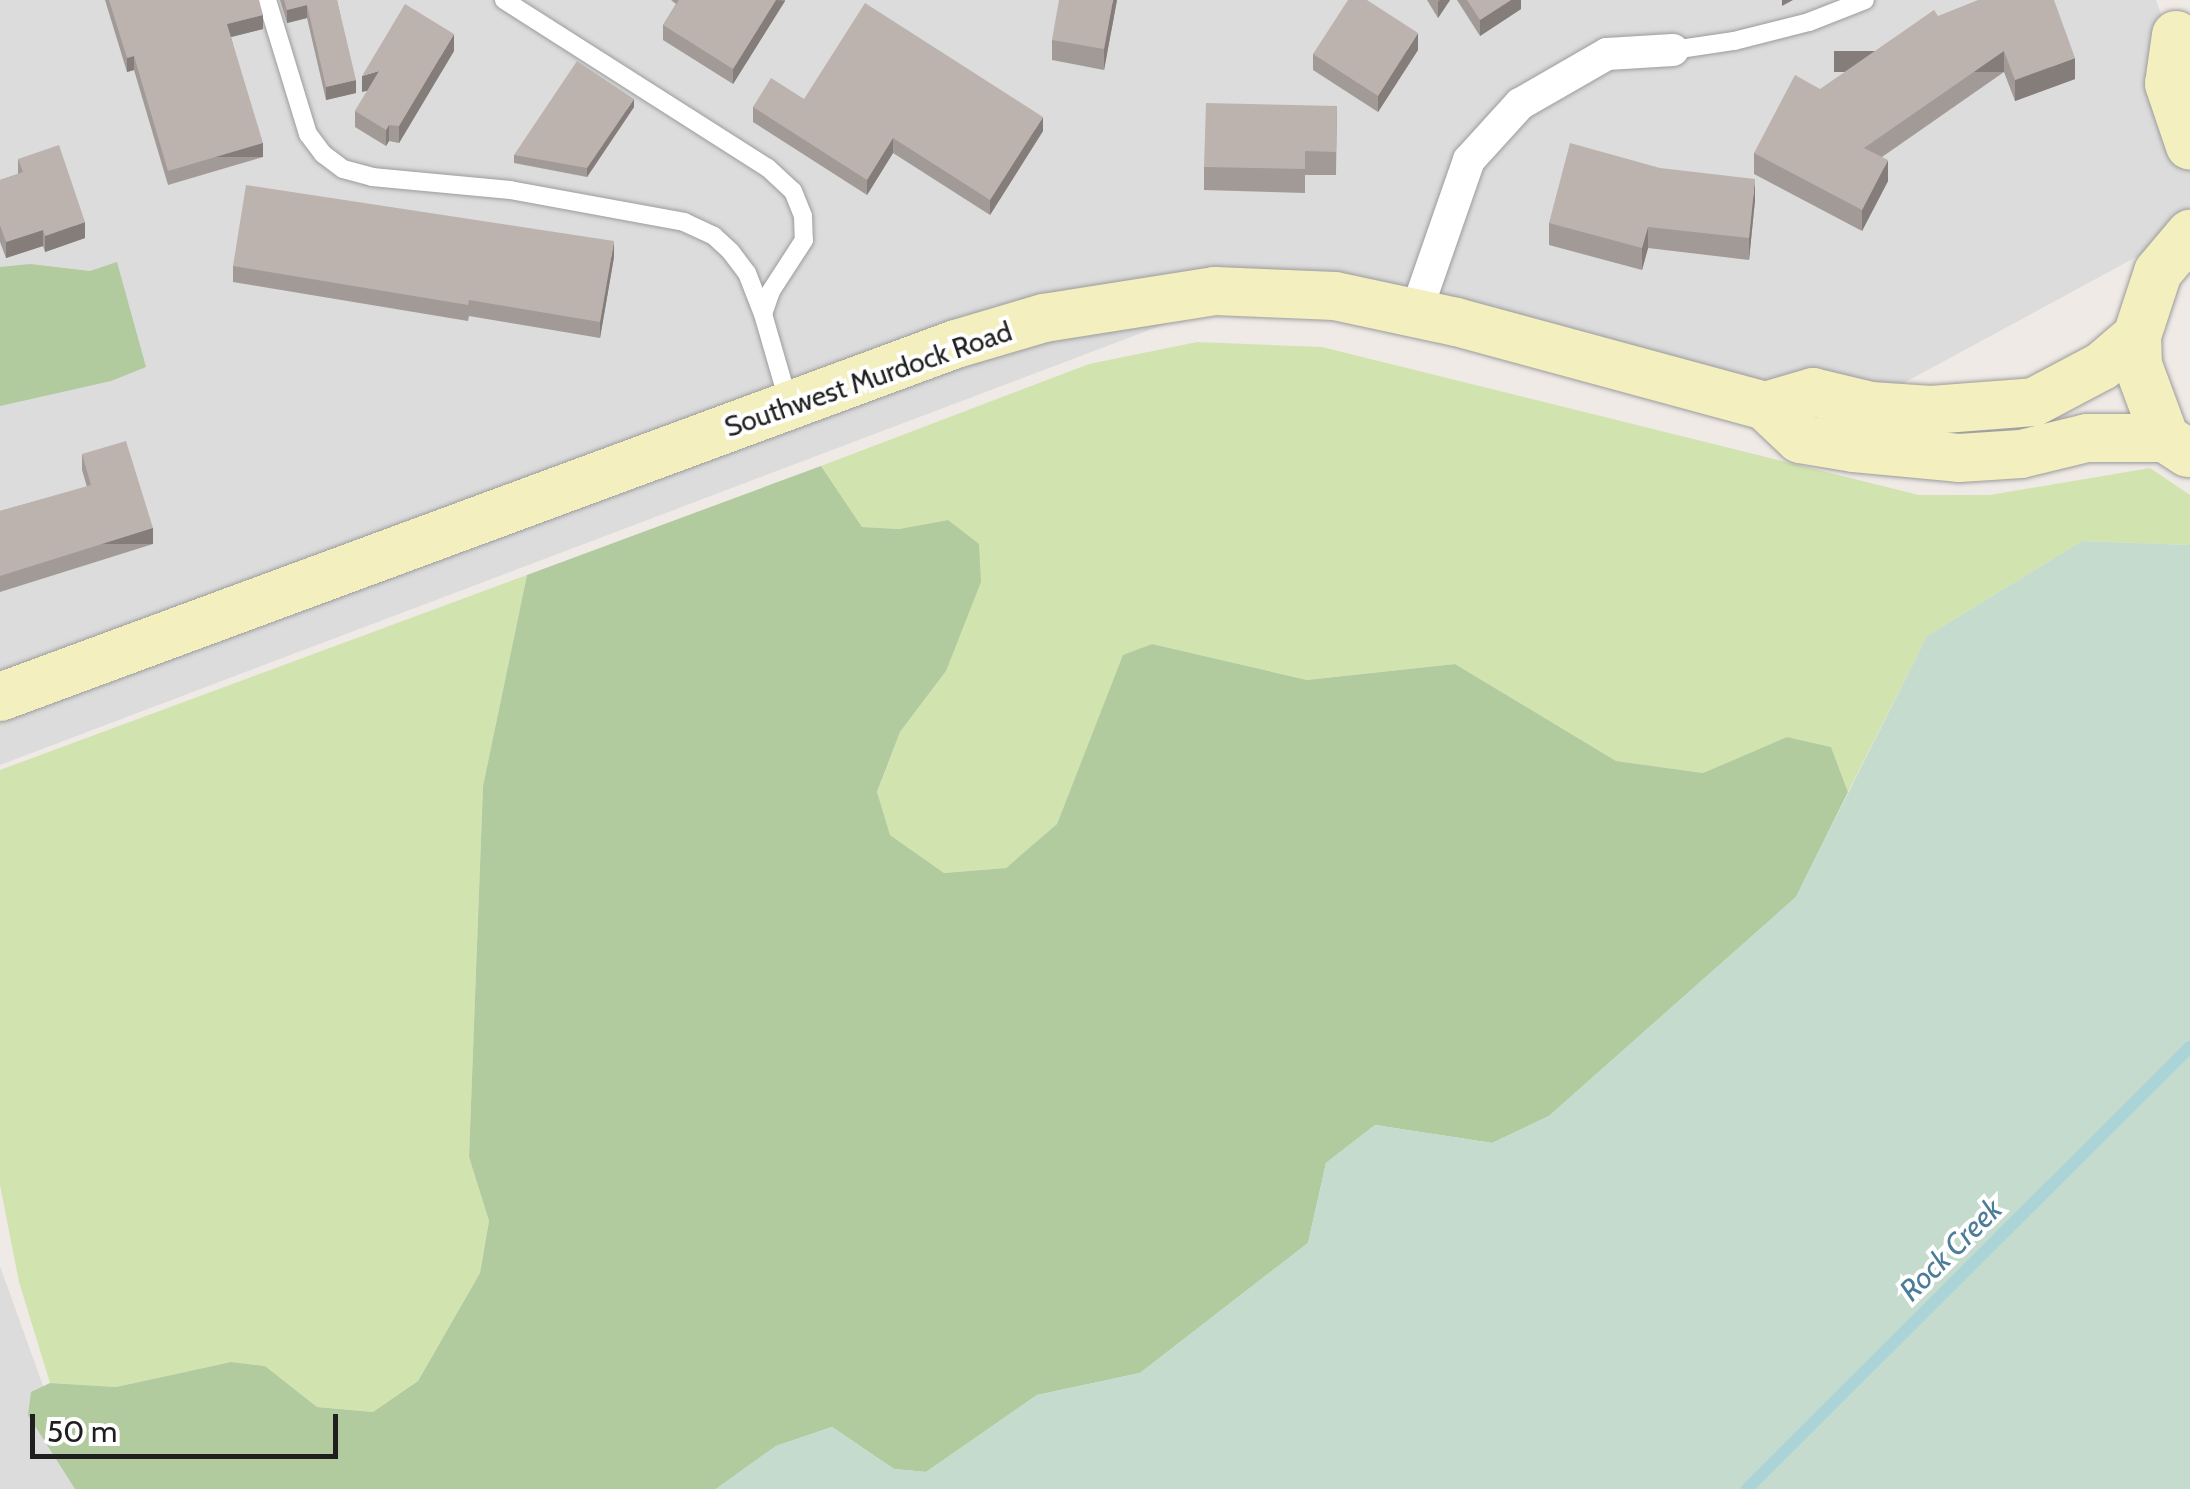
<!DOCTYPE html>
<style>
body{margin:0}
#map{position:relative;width:2190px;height:1489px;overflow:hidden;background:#efeae6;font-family:Cabin,sans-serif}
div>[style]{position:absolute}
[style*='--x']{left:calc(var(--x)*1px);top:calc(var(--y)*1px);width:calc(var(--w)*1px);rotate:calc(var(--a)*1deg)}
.residential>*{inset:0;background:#dcdcdc}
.grass>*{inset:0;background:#d1e4b0}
.forest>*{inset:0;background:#b1ca9e}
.wetland>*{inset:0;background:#c4dbcd}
.stream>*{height:12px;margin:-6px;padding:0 6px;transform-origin:6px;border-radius:6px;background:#aad4d8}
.roads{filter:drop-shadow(0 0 2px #9c9c9c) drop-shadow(0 0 2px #9c9c9c)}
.lane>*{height:18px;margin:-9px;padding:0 9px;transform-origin:9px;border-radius:9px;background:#fff}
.street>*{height:32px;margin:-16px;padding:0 16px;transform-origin:16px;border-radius:16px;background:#fff}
.secondary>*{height:48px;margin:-24px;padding:0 24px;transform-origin:24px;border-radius:24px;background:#f4efbe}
.wall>*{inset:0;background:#a29a96}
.shaded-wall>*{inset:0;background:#847d7a;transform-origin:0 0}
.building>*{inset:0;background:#bcb3af}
span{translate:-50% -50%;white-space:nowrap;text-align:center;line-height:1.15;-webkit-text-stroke:8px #fff;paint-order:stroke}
.street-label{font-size:28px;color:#1f1f1f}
.water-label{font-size:30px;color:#4c7c97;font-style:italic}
.scale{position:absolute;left:30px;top:1414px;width:308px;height:45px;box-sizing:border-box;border:5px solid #1f1f1f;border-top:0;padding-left:12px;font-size:30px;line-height:35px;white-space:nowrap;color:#1f1f1f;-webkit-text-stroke:8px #fff;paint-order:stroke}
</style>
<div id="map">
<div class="residential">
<div style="clip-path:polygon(0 0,2156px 0,2190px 96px,2190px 228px,1800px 439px,1255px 290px,0 765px)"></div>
<div style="clip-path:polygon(0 1266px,80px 1489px,0 1489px)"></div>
</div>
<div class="grass">
<div style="clip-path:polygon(1197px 342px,1322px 347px,1919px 495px,1990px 495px,2150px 468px,2190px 495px,2190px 545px,2082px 541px,1927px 636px,1848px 792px,1831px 747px,1787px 737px,1703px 773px,1616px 761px,1455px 664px,1307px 680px,1152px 644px,1123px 656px,1057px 824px,1006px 868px,944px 873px,890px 835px,877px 793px,900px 732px,946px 671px,948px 520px,899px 529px,862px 527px,821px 466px,1089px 364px)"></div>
<div style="clip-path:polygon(527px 575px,483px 786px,469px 1157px,489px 1221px,480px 1273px,418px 1381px,373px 1412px,317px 1407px,265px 1366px,231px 1362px,116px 1387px,50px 1383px,19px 1282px,0 1185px,0 770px)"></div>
</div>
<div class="forest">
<div style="clip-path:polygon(117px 262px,146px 367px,111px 381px,0 406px,0 267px,30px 264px,90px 271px)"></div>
<div style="clip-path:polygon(821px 466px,862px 527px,899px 529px,948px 520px,979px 544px,981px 582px,946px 671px,900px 732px,877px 792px,890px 835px,944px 873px,1006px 868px,1057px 824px,1123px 655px,1152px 644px,1307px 680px,1455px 664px,1616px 761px,1703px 773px,1787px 737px,1831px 747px,1848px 792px,1796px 897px,1549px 1116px,1492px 1143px,1375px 1125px,1326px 1163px,1308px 1243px,1140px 1373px,1037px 1395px,926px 1472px,894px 1469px,832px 1427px,776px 1446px,716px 1489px,75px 1489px,28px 1415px,31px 1392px,50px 1383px,116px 1387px,231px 1362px,265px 1366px,317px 1407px,373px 1412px,418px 1381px,480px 1273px,489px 1221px,469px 1157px,483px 786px,527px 575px)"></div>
</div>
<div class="wetland">
<div style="clip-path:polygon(2082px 541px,2190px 545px,2190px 1489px,716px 1489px,776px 1446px,832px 1427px,894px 1469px,926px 1472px,1037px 1395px,1140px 1373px,1308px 1243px,1326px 1163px,1375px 1125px,1492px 1143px,1549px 1116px,1796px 897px,1927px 636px)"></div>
</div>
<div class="stream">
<div style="--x:1747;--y:1489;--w:626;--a:-44.94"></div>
</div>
<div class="roads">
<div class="lane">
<div style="--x:267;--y:0;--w:140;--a:73"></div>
<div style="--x:308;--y:134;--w:25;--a:53"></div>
<div style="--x:323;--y:154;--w:25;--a:37"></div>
<div style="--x:343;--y:169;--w:30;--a:15"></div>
<div style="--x:372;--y:177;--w:139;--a:5.4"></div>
<div style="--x:510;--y:190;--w:177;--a:10.4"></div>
<div style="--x:684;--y:222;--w:33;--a:25"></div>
<div style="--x:714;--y:236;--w:23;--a:43"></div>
<div style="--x:731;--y:252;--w:26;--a:53"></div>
<div style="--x:747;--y:273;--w:44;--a:68.7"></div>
<div style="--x:504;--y:0;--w:313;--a:32.5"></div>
<div style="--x:768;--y:168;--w:34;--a:43"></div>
<div style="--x:793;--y:191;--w:27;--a:68"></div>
<div style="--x:803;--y:216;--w:24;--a:88"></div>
<div style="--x:804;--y:240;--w:61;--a:122.9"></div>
<div style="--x:771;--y:291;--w:24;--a:109"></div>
<div style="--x:763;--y:314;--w:94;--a:73.9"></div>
<div style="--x:1673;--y:50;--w:62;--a:-8.4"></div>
<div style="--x:1734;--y:41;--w:77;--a:-14.2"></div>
<div style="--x:1809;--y:22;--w:60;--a:-21.4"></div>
</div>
<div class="street">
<div style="--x:1416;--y:312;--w:161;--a:-70.8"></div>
<div style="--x:1469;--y:160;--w:76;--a:-47.7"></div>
<div style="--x:1520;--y:104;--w:100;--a:-29.9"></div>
<div style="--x:1607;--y:54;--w:66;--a:-3.5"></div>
</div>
<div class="secondary">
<div style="--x:2176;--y:35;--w:49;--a:98.1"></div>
<div style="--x:2169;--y:84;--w:65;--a:71.3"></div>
<div style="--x:1765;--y:406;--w:50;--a:-16.3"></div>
<div style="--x:1813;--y:392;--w:60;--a:13.6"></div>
<div style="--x:1871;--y:406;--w:60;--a:3.8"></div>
<div style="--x:1931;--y:410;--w:103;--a:-4.4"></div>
<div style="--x:2034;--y:402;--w:77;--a:-27.9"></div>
<div style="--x:2102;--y:366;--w:46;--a:-40.6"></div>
<div style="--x:2188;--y:453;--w:27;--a:-147"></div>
<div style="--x:2165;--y:438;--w:78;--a:-110.3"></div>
<div style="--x:2138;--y:365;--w:29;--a:-92"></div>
<div style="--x:2137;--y:336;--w:67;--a:-71.8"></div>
<div style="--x:2158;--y:272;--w:50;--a:-49.9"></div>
<div style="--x:0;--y:697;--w:1019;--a:-20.27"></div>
<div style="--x:956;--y:344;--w:92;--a:-16.5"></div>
<div style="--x:1044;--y:318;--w:173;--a:-9"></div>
<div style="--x:1215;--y:291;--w:120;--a:2.4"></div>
<div style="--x:1335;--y:296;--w:124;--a:12.1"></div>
<div style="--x:1456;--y:322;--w:320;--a:15.2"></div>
<div style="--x:1765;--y:406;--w:48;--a:43.3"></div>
<div style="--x:1800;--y:439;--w:55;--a:9.5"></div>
<div style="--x:1854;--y:448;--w:105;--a:5.4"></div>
<div style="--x:1959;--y:458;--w:62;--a:-3.7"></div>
<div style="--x:2021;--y:454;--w:68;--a:-13.6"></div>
<div style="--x:2087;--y:438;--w:78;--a:0"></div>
</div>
</div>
<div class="wall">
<div style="clip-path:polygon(105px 0,259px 0,263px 29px,231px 37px,263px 157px,168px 185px,134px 70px,127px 72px)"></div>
<div style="clip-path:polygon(280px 0,337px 0,356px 93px,326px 100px,307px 18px,287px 23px)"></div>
<div style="clip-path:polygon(671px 0,785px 0,785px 1px,733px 84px,663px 40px,663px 25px,676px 4px)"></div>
<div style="clip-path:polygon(1117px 0,1104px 70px,1052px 60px,1052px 40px)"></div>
<div style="clip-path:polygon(1427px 0,1450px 0,1438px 18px)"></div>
<div style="clip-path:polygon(1457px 0,1521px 0,1521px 9px,1480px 36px)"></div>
<div style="clip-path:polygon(1938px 16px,2075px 79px,2015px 101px,2004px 72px,1882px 157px,1888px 181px,1862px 231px,1754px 174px,1754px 153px)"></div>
<div style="clip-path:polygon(1418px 50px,1378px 112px,1313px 70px,1313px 54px)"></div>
<div style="clip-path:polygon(454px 51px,399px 143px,389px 141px,386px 146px,355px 127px,355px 111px,368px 90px,362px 92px)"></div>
<div style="clip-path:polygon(804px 99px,1043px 131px,990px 215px,893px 153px,867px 195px,753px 122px,753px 107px)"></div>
<div style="clip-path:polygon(1337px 106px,1336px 175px,1305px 175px,1305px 193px,1204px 190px,1204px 167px)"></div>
<div style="clip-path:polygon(634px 107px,587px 177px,514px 163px,514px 155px)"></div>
<div style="clip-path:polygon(18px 159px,85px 238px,45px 252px,43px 246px,6px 258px,0 242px,0 180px,18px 174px)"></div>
<div style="clip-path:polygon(1755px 200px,1749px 260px,1648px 248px,1642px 270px,1549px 245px,1549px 223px)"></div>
<div style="clip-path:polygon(614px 257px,600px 338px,469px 316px,468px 321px,233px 282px,233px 266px)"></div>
<div style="clip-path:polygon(82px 454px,153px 544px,0 592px,0 511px,87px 487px,82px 470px)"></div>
</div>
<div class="shaded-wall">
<div style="clip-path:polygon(776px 0,785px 1px,733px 84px,733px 69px)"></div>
<div style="clip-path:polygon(1113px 0,1117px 0,1104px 70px,1104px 49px)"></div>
<div style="clip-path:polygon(1440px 0,1450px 0,1438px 18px,1438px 2px)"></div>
<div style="clip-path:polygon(1511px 0,1521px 0,1521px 9px,1480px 36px,1480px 20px)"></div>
<div style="clip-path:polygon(1782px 0,1793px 0,1782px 6px)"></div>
<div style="clip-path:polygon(307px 5px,307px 18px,287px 23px,287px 10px)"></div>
<div style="clip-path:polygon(263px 15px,263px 29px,227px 38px,227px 24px)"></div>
<div style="clip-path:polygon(1418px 33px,1418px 50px,1378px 112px,1378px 96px)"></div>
<div style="clip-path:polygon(454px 34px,454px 51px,399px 143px,399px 126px)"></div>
<div style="left:2004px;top:51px;width:21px;height:170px;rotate:90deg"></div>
<div style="clip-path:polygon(134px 56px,134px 70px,127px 72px,127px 58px)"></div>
<div style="clip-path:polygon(2075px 58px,2075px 79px,2015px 101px,2015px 80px)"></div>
<div style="clip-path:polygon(379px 71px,379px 88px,362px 92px,362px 76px)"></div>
<div style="clip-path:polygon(356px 80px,356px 93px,326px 100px,326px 87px)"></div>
<div style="clip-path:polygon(634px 99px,634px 107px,587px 177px,587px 168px)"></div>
<div style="clip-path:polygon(1043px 117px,1043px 131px,990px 215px,990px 200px)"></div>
<div style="clip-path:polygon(389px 125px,389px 141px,386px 146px,386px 130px)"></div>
<div style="clip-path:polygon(893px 138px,893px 153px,867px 195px,867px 180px)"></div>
<div style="left:263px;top:143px;width:14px;height:99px;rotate:90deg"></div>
<div style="clip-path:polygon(1888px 160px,1888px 181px,1862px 231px,1862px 210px)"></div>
<div style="clip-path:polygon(1755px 179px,1755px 200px,1749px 260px,1749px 238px)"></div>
<div style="clip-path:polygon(85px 222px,85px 238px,45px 252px,45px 236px)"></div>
<div style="clip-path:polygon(1648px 227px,1648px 248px,1642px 270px,1642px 248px)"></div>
<div style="clip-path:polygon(43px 230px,43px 246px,6px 258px,6px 242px)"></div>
<div style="clip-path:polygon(614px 241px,614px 257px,600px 338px,600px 322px)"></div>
<div style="left:153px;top:528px;width:16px;height:160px;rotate:90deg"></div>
</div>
<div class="building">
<div style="clip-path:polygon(109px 0,259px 0,263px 15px,227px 24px,263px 143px,168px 171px,134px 56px,127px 58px)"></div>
<div style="clip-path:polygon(284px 0,337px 0,356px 80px,326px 87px,307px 5px,287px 10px)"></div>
<div style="clip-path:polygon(679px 0,776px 0,733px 69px,663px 25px)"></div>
<div style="clip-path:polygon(1059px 0,1113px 0,1104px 49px,1052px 40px)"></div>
<div style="clip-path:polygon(1348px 0,1367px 0,1418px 33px,1378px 96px,1313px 54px)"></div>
<div style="clip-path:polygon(1467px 0,1511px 0,1480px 20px)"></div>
<div style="clip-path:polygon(1978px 0,2054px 0,2075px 58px,2015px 80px,2004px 51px,1864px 148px,1888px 160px,1862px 210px,1754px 153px,1795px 75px,1820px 89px,1934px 10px,1938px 16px)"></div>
<div style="clip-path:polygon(865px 3px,1043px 117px,990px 200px,893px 138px,867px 180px,753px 107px,771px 78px,804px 99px)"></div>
<div style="clip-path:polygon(405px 4px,454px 34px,399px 126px,389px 125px,386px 130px,355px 111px,379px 71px,362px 76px)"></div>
<div style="clip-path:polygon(577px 61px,634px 99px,587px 168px,514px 155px)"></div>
<div style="clip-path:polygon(1206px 103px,1337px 106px,1336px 152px,1305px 151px,1305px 169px,1204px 167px)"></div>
<div style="clip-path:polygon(1570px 143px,1660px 168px,1755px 179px,1749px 238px,1648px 227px,1642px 248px,1549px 223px)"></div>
<div style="clip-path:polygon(59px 145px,85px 222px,45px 236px,43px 230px,6px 242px,0 225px,0 180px,23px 172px,18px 159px)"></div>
<div style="clip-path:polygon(246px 185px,614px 241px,600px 322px,469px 300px,468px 305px,233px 266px)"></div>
<div style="clip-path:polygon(126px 441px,153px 528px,0 576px,0 511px,91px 485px,82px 454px)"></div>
</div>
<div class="street-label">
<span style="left:868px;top:379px;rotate:-19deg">Southwest Murdock Road</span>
</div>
<div class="water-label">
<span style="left:1951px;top:1250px;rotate:-45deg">Rock Creek</span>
</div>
<div class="scale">50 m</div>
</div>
